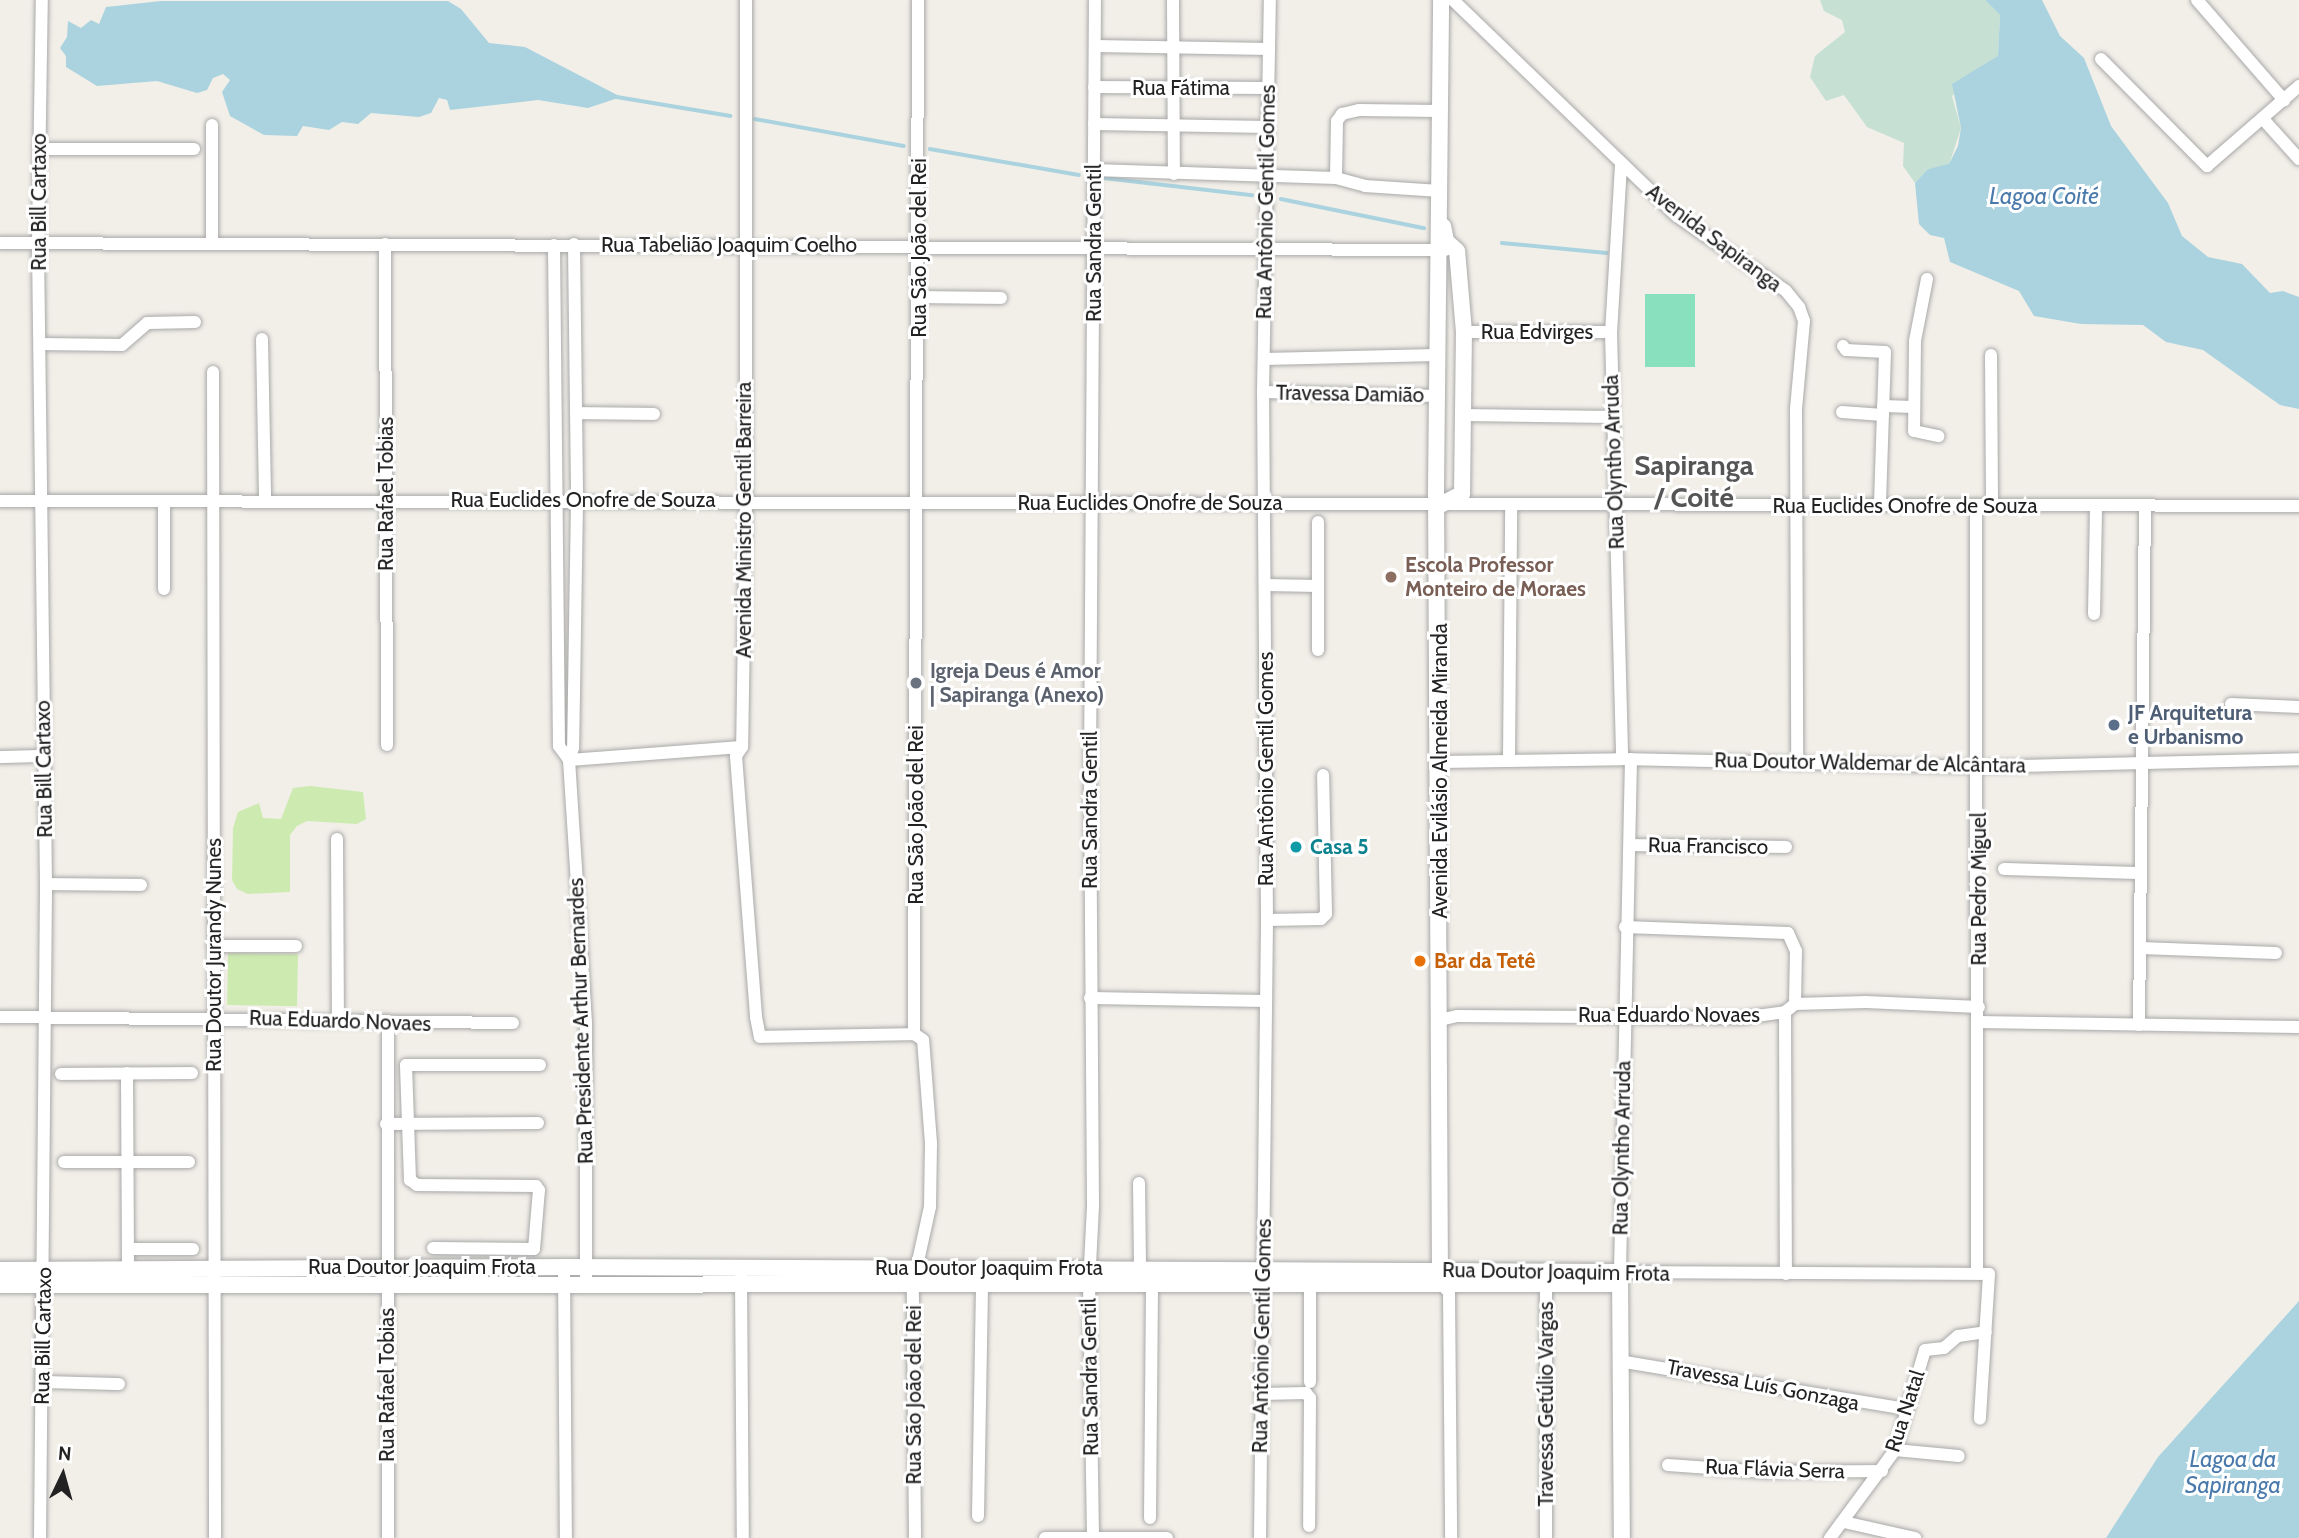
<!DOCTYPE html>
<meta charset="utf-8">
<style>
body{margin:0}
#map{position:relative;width:2299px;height:1538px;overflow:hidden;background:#f2efe9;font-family:Cabin,sans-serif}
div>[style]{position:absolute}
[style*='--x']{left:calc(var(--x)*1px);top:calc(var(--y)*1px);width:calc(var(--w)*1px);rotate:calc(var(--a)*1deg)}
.grass>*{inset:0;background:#cdebb0;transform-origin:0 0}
.wetland>*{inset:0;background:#c6e0d4}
.pitch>*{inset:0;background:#88e0be;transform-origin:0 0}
.water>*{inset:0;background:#aad3df}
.stream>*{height:3.5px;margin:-1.75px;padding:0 1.75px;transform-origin:1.75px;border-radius:1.75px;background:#aad3df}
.roads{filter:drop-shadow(0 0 2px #a9a9a9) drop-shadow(0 0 2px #a9a9a9)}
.minor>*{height:12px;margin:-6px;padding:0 6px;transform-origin:6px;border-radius:6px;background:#fff}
.tertiary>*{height:16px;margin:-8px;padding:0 8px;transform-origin:8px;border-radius:8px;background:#fff}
.dots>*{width:19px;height:19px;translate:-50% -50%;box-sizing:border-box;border:4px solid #fff;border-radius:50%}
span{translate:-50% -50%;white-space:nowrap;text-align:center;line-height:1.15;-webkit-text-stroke:6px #fff;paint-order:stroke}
.street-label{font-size:21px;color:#222}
.education-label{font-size:21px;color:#785e54;font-weight:700}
.left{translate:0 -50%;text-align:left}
.worship-label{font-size:21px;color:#5b616d;font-weight:700}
.service-label{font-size:21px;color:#4e5e75;font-weight:700}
.culture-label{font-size:21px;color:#0d838f;font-weight:700}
.food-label{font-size:21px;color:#c56008;font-weight:700}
.water-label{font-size:23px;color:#4a7aab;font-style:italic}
.district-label{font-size:28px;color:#555;font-weight:700}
.north{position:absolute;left:28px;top:1440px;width:70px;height:70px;-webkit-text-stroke:5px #fff;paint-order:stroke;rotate:5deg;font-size:19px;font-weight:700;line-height:28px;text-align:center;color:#222}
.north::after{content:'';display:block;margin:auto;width:24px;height:32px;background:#222;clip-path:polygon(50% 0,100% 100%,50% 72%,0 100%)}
</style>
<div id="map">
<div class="grass">
<div style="clip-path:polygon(310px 786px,363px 792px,366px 819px,357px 824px,307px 821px,297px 826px,290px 835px,290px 892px,248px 894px,237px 889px,232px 880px,233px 828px,238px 812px,259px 803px,263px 818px,281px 819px,293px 788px)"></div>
<div style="left:228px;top:953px;width:70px;height:52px;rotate:1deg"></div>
</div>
<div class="wetland">
<div style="clip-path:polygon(1820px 0,1985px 0,2000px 15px,1998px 56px,1952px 96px,1961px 128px,1949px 165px,1928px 169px,1915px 183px,1903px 166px,1904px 143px,1867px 127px,1844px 95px,1826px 101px,1810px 77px,1815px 56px,1845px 32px,1842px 20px,1824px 11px)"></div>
</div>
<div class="pitch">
<div style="left:1645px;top:294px;width:50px;height:73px"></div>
</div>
<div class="water">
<div style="clip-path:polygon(1985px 0,2042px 0,2060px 36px,2084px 58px,2111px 126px,2168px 203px,2182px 236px,2208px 257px,2242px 264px,2270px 293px,2283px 291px,2299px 297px,2299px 409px,2280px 405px,2203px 350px,2166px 342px,2143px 325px,2081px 324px,2034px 316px,2019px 291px,1950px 262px,1944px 238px,1930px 235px,1919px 224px,1915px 183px,1928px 169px,1949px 164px,1958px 146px,1961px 128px,1952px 84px,1998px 56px,2000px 15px)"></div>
<div style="clip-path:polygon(161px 1px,448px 1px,461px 9px,489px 43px,525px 47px,621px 97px,588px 108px,538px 100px,450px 110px,447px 100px,439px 98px,431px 113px,419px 117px,371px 113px,358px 124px,342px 122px,329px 130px,303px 126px,297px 136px,264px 135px,230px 116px,222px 92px,230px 80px,223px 74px,213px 78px,207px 90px,197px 93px,157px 81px,97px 86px,66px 67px,66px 56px,60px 48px,67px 37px,68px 21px,81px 28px,91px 20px,99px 24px,106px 7px)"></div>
<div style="clip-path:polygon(2299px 1301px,2299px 1538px,2106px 1538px,2158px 1457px)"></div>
</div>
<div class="stream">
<div style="--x:617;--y:97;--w:115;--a:9.5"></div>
<div style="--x:755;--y:119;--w:151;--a:10.3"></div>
<div style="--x:930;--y:149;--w:151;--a:9.9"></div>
<div style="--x:1104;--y:178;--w:149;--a:6.6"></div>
<div style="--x:1281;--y:199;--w:146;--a:11.5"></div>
<div style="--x:1502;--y:243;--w:105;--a:5.4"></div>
</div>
<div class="roads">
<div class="minor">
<div style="--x:746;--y:0;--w:500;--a:90"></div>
<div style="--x:746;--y:500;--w:247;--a:90.9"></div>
<div style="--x:742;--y:747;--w:11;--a:124"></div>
<div style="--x:736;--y:756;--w:262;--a:85.6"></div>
<div style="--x:756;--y:1017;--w:20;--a:79"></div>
<div style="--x:760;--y:1037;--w:154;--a:-1.1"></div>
<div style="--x:1173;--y:0;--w:174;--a:89.7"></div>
<div style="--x:1453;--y:0;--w:311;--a:44"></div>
<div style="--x:1677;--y:216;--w:132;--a:34.5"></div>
<div style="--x:1786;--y:291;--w:21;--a:51"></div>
<div style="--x:1799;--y:307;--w:15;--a:70"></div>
<div style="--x:1804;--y:321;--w:88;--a:95.2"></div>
<div style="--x:1796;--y:409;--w:355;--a:89.8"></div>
<div style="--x:2197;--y:0;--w:133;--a:49"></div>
<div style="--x:1095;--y:46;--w:174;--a:1"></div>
<div style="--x:2101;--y:59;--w:151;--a:45.3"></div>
<div style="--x:2207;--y:166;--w:122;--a:-41"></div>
<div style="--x:1094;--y:87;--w:174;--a:0.3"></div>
<div style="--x:2263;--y:119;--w:54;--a:48"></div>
<div style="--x:1094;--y:124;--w:174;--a:1"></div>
<div style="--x:39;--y:149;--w:155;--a:0"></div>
<div style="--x:1621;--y:165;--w:167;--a:93.4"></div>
<div style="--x:1611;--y:332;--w:427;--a:88.5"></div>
<div style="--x:1094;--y:170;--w:242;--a:1.9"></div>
<div style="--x:1336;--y:178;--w:30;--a:15"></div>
<div style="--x:1365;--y:186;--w:75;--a:3.8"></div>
<div style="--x:1336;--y:178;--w:57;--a:-89"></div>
<div style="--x:1337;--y:121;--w:9;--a:-54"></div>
<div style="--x:1342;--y:114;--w:17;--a:-13"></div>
<div style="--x:1359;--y:110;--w:80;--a:0.7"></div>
<div style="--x:0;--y:243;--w:1445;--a:0.28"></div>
<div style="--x:212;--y:244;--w:119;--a:-90"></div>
<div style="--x:385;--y:244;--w:501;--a:89.77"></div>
<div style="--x:574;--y:244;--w:257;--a:89.3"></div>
<div style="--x:577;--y:501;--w:247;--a:90.9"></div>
<div style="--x:573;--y:748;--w:13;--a:108"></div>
<div style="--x:569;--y:760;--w:263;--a:86.3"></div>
<div style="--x:586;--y:1022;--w:260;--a:90"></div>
<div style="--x:554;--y:245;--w:501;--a:89.43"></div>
<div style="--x:559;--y:746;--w:17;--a:54"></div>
<div style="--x:1927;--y:279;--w:63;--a:101"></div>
<div style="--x:1915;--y:341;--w:90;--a:90.6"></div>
<div style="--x:1914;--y:431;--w:25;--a:12"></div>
<div style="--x:920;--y:297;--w:81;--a:0.7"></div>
<div style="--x:1464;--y:332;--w:147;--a:0"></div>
<div style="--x:262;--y:339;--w:162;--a:88.9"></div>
<div style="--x:41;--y:344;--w:81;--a:0.7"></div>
<div style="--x:122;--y:345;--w:33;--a:-41"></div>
<div style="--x:147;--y:323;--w:48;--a:-1.2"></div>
<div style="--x:1843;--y:346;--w:5;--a:53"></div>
<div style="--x:1846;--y:350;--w:39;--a:3"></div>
<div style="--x:1885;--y:352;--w:153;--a:91.9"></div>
<div style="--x:1991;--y:355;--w:151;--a:89.6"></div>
<div style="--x:1264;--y:359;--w:173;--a:-1.3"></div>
<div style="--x:213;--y:372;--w:1166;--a:89.9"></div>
<div style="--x:1263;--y:392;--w:175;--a:1.3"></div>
<div style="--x:1883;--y:406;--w:30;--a:2"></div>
<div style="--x:1842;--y:412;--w:41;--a:4.2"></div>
<div style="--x:576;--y:413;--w:78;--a:0.7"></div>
<div style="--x:1462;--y:415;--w:149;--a:0.8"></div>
<div style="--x:0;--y:501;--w:2299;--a:0.12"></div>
<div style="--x:164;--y:501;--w:88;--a:90"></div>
<div style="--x:1976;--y:506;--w:766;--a:89.93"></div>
<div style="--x:1265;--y:585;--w:53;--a:1.1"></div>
<div style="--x:2094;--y:614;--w:108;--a:-88.9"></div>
<div style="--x:1318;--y:650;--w:128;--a:-90"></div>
<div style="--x:2231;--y:704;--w:68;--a:2.5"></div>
<div style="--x:0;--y:757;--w:42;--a:-1.4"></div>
<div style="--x:1509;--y:759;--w:254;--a:-89.5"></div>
<div style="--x:1631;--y:759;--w:513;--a:91.23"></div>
<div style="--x:1620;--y:1272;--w:369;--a:0.3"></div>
<div style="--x:1989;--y:1274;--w:145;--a:93.6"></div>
<div style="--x:569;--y:760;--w:173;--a:-4.3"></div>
<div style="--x:1441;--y:762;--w:181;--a:-0.9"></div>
<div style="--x:1622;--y:759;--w:357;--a:1.3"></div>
<div style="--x:1979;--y:767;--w:320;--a:-1.4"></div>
<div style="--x:337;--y:839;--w:181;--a:89.7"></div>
<div style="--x:1630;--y:845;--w:156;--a:0.7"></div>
<div style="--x:2004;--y:869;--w:135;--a:1.7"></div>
<div style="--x:46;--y:884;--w:95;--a:0.6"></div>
<div style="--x:1267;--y:920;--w:54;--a:-1.1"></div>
<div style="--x:1321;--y:919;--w:7;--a:-45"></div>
<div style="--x:1326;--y:914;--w:139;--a:-91.2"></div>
<div style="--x:1625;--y:927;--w:163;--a:2.1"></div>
<div style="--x:1788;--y:933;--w:20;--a:66"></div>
<div style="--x:1796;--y:951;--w:53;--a:91.1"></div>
<div style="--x:213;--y:946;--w:83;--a:0"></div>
<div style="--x:2140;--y:948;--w:136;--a:2.1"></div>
<div style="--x:1090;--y:998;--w:176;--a:1"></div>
<div style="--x:1785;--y:1012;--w:262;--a:89.8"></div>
<div style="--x:0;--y:1017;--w:513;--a:0.67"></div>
<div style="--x:1440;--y:1020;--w:18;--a:-13"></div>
<div style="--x:1458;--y:1016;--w:284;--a:0.4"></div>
<div style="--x:1742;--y:1018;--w:43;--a:-7.9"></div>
<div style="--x:1785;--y:1012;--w:13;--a:-39"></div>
<div style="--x:1795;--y:1004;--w:71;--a:-1.6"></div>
<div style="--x:1866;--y:1002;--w:113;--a:2.5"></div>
<div style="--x:1978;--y:1022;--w:321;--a:0.9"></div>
<div style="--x:2139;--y:1025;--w:520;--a:-89.34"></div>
<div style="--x:127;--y:1073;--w:203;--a:89.7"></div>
<div style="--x:61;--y:1074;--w:131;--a:-0.4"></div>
<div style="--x:386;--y:1124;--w:152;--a:-0.4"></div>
<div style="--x:64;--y:1162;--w:125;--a:0"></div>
<div style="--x:1139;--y:1183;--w:85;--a:89.3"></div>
<div style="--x:433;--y:1248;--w:101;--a:0.6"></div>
<div style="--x:534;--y:1249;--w:59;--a:-85.2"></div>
<div style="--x:539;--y:1190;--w:5;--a:-127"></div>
<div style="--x:536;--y:1186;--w:119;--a:-179.5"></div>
<div style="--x:417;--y:1185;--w:9;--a:-144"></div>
<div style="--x:410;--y:1180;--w:115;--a:-92"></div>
<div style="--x:406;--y:1065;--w:134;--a:0"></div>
<div style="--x:129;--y:1249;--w:64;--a:0"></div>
<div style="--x:564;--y:1267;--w:271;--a:89.6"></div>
<div style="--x:741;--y:1276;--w:262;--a:89.6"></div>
<div style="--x:1546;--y:1278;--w:260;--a:90"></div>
<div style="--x:1442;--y:1285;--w:10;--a:45"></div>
<div style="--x:1449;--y:1292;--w:246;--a:89.5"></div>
<div style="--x:1619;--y:1361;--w:292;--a:9.5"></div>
<div style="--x:42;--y:1382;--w:77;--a:1.5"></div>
<div style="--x:1310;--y:1382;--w:96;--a:-90"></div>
<div style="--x:1261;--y:1394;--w:45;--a:-1.3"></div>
<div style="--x:1306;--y:1393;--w:6;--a:51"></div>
<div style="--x:1310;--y:1398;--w:128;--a:90.4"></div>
<div style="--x:1895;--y:1450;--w:64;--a:5.4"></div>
<div style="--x:1668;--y:1465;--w:98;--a:4.1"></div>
<div style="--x:1766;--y:1472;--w:116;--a:-0.5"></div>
<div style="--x:978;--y:1516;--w:232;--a:-89"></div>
<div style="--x:1150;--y:1518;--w:233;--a:-89.5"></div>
<div style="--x:1844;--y:1522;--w:73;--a:12.7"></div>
<div style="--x:1093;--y:1536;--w:251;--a:-90.9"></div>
<div style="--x:1089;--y:1285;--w:80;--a:-87.1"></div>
<div style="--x:1093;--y:1205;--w:438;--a:-90.4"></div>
<div style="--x:1090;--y:767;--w:767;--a:-89.63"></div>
<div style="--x:40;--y:1538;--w:654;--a:-89.47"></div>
<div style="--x:46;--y:884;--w:641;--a:-90.72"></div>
<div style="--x:38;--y:243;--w:243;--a:-89.1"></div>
<div style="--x:388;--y:1538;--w:517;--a:-90"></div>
<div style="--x:915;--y:1538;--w:254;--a:-90.5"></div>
<div style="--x:913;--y:1284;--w:79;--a:-77.6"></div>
<div style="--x:930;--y:1207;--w:64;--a:-89.1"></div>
<div style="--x:931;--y:1143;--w:103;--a:-94.4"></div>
<div style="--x:923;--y:1040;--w:11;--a:-146"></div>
<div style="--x:914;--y:1034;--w:1034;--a:-89.78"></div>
<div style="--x:1045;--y:1538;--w:122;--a:0"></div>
<div style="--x:1260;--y:1538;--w:618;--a:-89.35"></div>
<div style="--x:1267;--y:920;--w:528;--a:-90.43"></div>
<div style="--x:1263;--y:392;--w:392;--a:-89"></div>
<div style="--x:1830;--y:1538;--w:109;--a:-53.5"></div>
<div style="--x:1895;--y:1450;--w:104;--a:-73.3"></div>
<div style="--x:1925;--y:1350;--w:19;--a:-6"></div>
<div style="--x:1944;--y:1348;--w:18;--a:-41"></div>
<div style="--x:1958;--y:1336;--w:28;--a:-8"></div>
</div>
<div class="tertiary">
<div style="--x:1440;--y:505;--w:25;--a:-27"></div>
<div style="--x:1462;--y:494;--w:162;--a:-89.3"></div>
<div style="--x:1464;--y:332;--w:81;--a:-94.9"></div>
<div style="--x:1457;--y:251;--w:15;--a:-138"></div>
<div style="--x:1446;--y:241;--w:15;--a:-101"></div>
<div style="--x:0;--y:1270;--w:564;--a:-0.3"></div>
<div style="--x:564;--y:1267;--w:1056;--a:0.27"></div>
<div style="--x:1620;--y:1272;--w:266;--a:89.6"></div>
<div style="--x:1440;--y:1279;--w:791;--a:-90.29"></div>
<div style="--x:1436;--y:488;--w:488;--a:-89.4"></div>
<div style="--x:0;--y:1285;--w:1619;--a:-0.04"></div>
</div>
</div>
<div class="dots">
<div style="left:1391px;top:577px;background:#8d6e63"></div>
<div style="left:916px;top:683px;background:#6b7280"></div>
<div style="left:2114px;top:725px;background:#5c6f8a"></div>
<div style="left:1296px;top:847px;background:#0f9aa8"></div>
<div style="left:1420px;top:961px;background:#e8710a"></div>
</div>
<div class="street-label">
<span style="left:1181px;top:88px">Rua Fátima</span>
<span style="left:39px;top:202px;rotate:-90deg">Rua Bill Cartaxo</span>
<span style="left:1266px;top:202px;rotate:-89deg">Rua Antônio Gentil Gomes</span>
<span style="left:1714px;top:238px;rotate:37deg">Avenida Sapiranga</span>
<span style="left:1094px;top:243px;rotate:-90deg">Rua Sandra Gentil</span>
<span style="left:729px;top:245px">Rua Tabelião Joaquim Coelho</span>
<span style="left:919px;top:248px;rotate:-90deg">Rua São João del Rei</span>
<span style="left:1537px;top:332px">Rua Edvirges</span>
<span style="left:1350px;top:394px;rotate:1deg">Travessa Damião</span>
<span style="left:1614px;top:462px;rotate:-92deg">Rua Olyntho Arruda</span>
<span style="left:386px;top:494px;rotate:-90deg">Rua Rafael Tobias</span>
<span style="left:583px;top:500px">Rua Euclides Onofre de Souza</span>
<span style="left:1150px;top:503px">Rua Euclides Onofre de Souza</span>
<span style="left:1905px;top:506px">Rua Euclides Onofre de Souza</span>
<span style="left:744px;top:520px;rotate:-90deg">Avenida Ministro Gentil Barreira</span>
<span style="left:1870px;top:763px;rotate:1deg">Rua Doutor Waldemar de Alcântara</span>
<span style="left:44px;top:769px;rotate:-91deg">Rua Bill Cartaxo</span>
<span style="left:1266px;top:769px;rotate:-90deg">Rua Antônio Gentil Gomes</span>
<span style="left:1440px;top:771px;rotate:-90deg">Avenida Evilásio Almeida Miranda</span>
<span style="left:1090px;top:810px;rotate:-90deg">Rua Sandra Gentil</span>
<span style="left:916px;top:815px;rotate:-90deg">Rua São João del Rei</span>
<span style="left:1708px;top:846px;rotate:1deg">Rua Francisco</span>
<span style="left:1979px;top:889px;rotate:-90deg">Rua Pedro Miguel</span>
<span style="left:214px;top:955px;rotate:-90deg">Rua Doutor Jurandy Nunes</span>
<span style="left:1669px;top:1015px">Rua Eduardo Novaes</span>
<span style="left:340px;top:1021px;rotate:2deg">Rua Eduardo Novaes</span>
<span style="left:581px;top:1021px;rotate:-92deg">Rua Presidente Arthur Bernardes</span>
<span style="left:1622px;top:1148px;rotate:-89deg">Rua Olyntho Arruda</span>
<span style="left:422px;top:1267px">Rua Doutor Joaquim Frota</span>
<span style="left:989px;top:1268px">Rua Doutor Joaquim Frota</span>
<span style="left:1556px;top:1272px;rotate:1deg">Rua Doutor Joaquim Frota</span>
<span style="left:43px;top:1336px;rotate:-89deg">Rua Bill Cartaxo</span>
<span style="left:1262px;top:1336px;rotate:-89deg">Rua Antônio Gentil Gomes</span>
<span style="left:1090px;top:1377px;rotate:-91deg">Rua Sandra Gentil</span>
<span style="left:387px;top:1385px;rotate:-90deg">Rua Rafael Tobias</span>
<span style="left:1763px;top:1385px;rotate:11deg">Travessa Luís Gonzaga</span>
<span style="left:914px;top:1395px;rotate:-90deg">Rua São João del Rei</span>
<span style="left:1546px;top:1404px;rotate:-90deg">Travessa Getúlio Vargas</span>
<span style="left:1905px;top:1411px;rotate:-72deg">Rua Natal</span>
<span style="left:1775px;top:1469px;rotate:2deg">Rua Flávia Serra</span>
</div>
<div class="education-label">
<span class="left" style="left:1405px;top:577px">Escola Professor<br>Monteiro de Moraes</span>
</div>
<div class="worship-label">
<span class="left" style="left:930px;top:683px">Igreja Deus é Amor<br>| Sapiranga (Anexo)</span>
</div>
<div class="service-label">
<span class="left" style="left:2128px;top:725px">JF Arquitetura<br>e Urbanismo</span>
</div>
<div class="culture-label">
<span class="left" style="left:1310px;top:847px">Casa 5</span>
</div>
<div class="food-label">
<span class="left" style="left:1434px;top:961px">Bar da Tetê</span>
</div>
<div class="water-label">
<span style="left:2044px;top:196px">Lagoa Coité</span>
<span style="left:2233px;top:1472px">Lagoa da<br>Sapiranga</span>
</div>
<div class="district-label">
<span style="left:1694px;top:481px">Sapiranga<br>/ Coité</span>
</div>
<div class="north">N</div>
</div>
